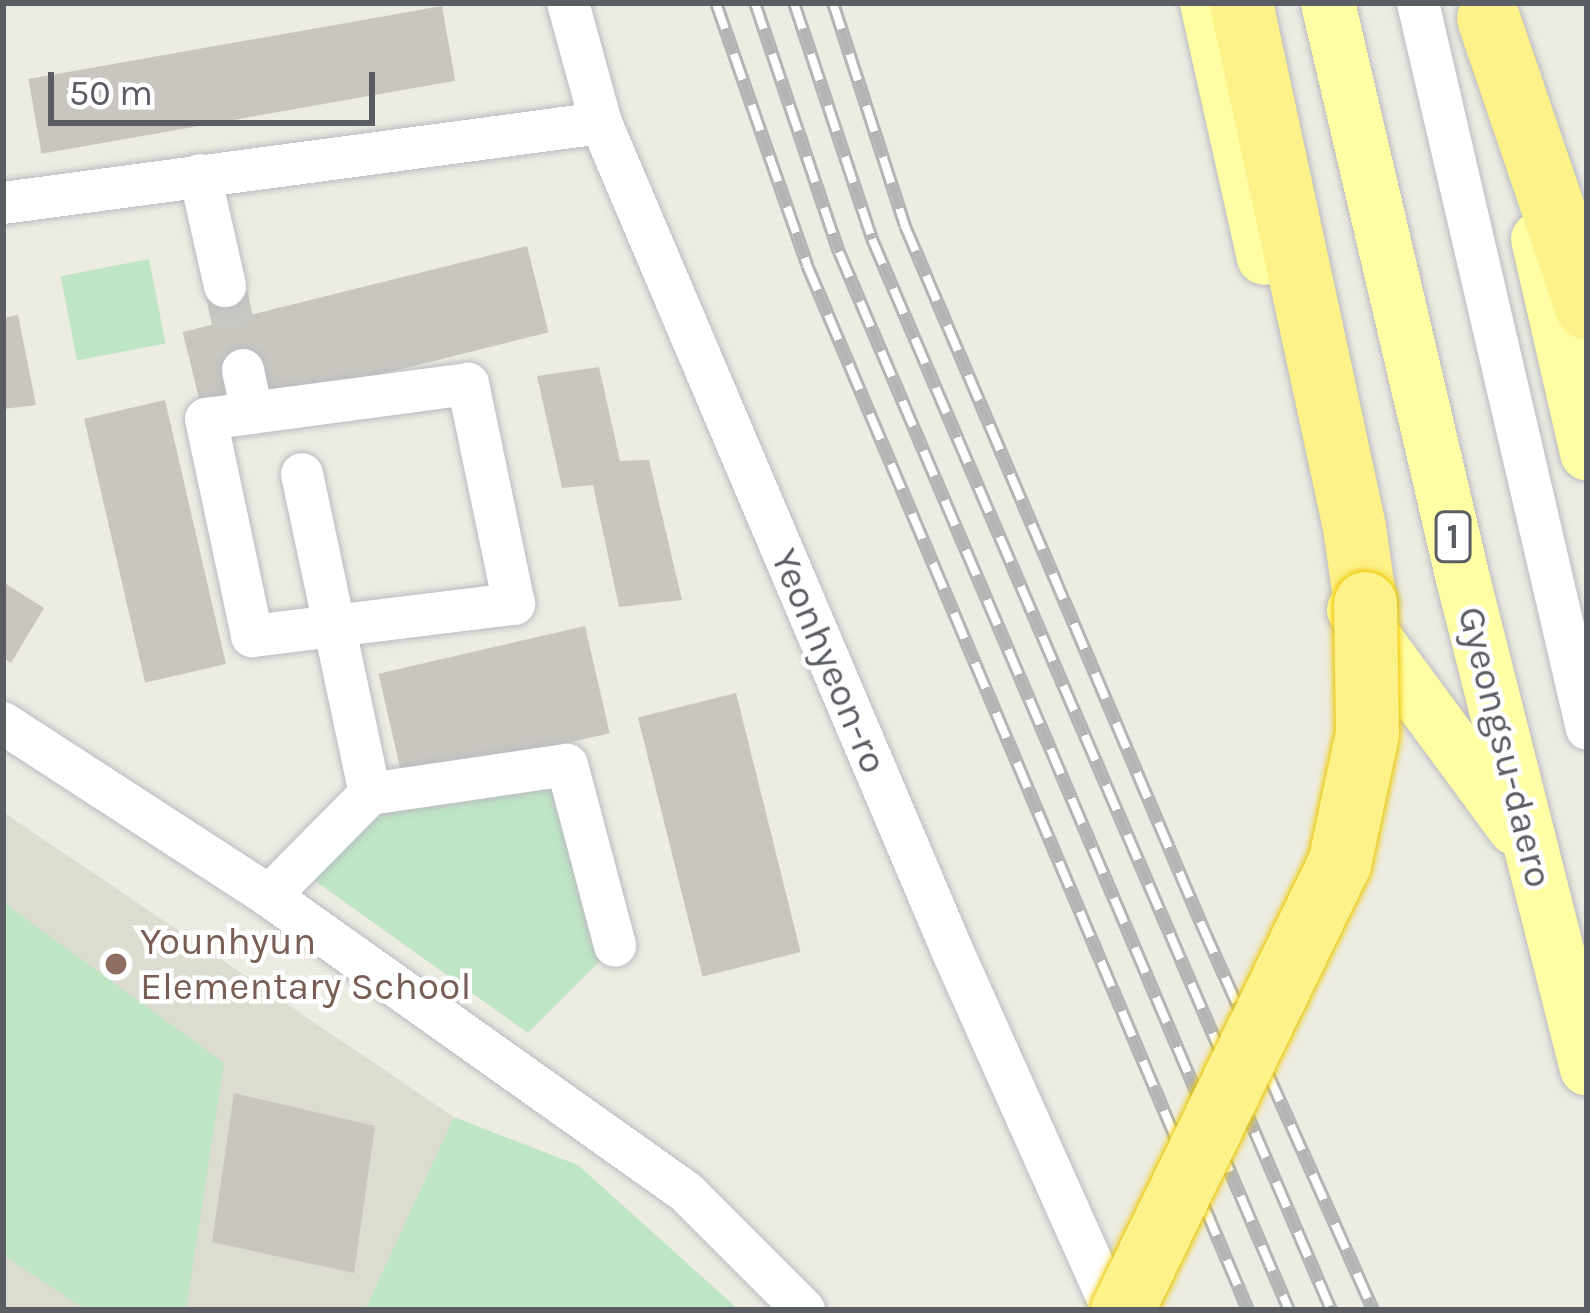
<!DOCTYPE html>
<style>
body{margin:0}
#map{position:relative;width:1590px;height:1313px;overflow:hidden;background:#edece2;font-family:Karla,sans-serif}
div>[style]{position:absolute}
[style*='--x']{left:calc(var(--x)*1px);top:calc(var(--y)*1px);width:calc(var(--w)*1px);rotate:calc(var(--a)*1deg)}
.education>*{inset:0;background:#dddcd0}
.green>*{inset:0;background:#bee5c4;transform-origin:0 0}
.building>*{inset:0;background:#c8c6bf;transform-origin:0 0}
.minor-tunnel>*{height:42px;margin-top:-21px;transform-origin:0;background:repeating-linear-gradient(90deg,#c8c8c2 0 42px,transparent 0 63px)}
.roads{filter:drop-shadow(0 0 3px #babbc1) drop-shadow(0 0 3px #babbc1)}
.minor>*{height:42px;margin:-21px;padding:0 21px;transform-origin:21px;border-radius:21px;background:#fff}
.major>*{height:54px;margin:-27px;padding:0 27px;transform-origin:27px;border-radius:27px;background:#fffea5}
.highway>*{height:63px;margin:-31.5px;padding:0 31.5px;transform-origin:31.5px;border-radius:31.5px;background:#fdf189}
.rail>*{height:14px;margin-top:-7px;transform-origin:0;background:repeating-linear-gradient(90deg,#fff 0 27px,#b3b4b4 0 54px);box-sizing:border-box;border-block:3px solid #b3b4b4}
.bridges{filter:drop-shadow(0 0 3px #efc800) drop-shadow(0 0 3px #efc800)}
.highway-bridge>*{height:63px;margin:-31.5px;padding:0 31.5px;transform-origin:31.5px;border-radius:31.5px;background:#fdf189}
.dots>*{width:33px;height:33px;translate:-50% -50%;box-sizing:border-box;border:6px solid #fff;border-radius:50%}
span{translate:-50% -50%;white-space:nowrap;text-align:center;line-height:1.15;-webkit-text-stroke:9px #fff;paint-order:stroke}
.shield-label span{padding:3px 9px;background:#fff;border:3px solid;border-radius:9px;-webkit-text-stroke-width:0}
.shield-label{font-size:36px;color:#5a5d63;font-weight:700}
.street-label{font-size:39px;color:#5a5d63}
.education-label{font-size:39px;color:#785e54}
.left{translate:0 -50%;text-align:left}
.frame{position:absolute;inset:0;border:6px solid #5a5d63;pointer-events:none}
.scale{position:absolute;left:48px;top:72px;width:327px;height:54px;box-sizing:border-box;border:6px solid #5a5d63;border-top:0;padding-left:15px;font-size:36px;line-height:42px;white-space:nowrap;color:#5a5d63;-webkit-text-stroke:9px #fff;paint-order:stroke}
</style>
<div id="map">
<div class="education">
<div style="clip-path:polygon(3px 812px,454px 1117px,365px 1310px,3px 1310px)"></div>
</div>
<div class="green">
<div style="left:149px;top:259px;width:86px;height:90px;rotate:79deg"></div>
<div style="clip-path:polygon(567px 765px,615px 946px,528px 1033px,297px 868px,370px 794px)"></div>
<div style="clip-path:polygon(3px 902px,224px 1063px,186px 1310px,86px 1310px,3px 1255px)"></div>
<div style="clip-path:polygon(454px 1117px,578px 1165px,739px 1310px,365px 1310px)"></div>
</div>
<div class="building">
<div style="left:442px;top:6px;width:76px;height:420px;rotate:80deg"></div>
<div style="left:527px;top:246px;width:89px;height:355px;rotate:76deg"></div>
<div style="clip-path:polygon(18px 315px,36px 405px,3px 409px,3px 318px)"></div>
<div style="clip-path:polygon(599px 367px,620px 461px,649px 460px,682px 600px,619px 607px,593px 485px,562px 488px,537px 376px)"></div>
<div style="left:165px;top:400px;width:271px;height:83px;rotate:77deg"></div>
<div style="clip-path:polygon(3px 582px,44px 608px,11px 663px,3px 658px)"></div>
<div style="left:585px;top:626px;width:110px;height:212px;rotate:77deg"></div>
<div style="left:736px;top:693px;width:267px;height:101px;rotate:76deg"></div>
<div style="clip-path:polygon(234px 1093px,375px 1126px,354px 1273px,212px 1242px)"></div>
</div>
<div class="minor-tunnel">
<div style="--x:225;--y:286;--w:86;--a:77.9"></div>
</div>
<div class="roads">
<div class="minor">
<div style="--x:568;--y:3;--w:124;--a:74.6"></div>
<div style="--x:601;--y:123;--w:898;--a:67"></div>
<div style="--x:952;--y:950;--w:394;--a:65.9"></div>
<div style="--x:1418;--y:3;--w:745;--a:76.9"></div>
<div style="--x:200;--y:175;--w:114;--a:77.3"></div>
<div style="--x:3;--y:203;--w:603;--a:-7.62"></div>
<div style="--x:243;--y:370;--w:44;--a:78.2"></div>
<div style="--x:252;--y:413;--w:46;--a:172.6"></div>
<div style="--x:206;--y:419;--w:222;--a:78"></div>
<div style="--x:252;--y:636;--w:264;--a:-7"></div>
<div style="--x:514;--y:604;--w:225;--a:-101.8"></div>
<div style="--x:468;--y:384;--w:218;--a:172.4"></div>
<div style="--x:3;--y:723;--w:317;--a:33"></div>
<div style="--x:269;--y:896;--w:511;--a:35.37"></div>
<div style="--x:686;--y:1192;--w:167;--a:45"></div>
<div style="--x:370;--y:794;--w:199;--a:-8.4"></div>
<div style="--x:567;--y:765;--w:187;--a:75.1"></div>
<div style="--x:269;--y:896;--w:144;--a:-45.3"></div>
<div style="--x:370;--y:794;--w:327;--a:-102"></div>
</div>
<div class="major">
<div style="--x:1207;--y:3;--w:261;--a:77.4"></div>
<div style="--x:1328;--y:3;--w:592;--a:76.81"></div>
<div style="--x:1463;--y:579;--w:505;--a:75.8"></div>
<div style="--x:1538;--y:239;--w:220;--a:77.1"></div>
<div style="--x:1354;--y:610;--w:271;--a:53.6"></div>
</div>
<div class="highway">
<div style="--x:1241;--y:3;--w:536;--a:77.83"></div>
<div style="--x:1354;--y:527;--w:77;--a:81.8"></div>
<div style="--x:1488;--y:18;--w:306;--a:71.2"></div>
</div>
</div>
<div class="rail">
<div style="--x:716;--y:3;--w:277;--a:70.8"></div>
<div style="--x:807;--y:265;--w:1134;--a:67.12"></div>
<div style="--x:755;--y:3;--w:263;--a:71.4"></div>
<div style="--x:839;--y:252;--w:1150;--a:66.96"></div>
<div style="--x:794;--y:3;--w:249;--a:71.7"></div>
<div style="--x:872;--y:239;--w:1165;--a:66.8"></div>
<div style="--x:833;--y:3;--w:234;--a:72.1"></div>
<div style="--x:905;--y:226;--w:763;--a:67"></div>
<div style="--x:1203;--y:928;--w:418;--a:66"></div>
</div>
<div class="bridges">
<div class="highway-bridge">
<div style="--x:1122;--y:1310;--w:496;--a:-64.1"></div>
<div style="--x:1339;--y:864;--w:134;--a:-77.9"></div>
<div style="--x:1367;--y:733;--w:130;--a:-90.9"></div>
</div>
</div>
<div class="dots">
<div style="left:116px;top:964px;background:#8d6e63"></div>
</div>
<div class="shield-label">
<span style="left:1453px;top:537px">1</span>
</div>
<div class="street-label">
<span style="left:829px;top:661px;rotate:67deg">Yeonhyeon-ro</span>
<span style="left:1505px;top:747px;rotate:76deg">Gyeongsu-daero</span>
</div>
<div class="education-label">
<span class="left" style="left:140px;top:964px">Younhyun<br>Elementary School</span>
</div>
<div class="frame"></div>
<div class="scale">50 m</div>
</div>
